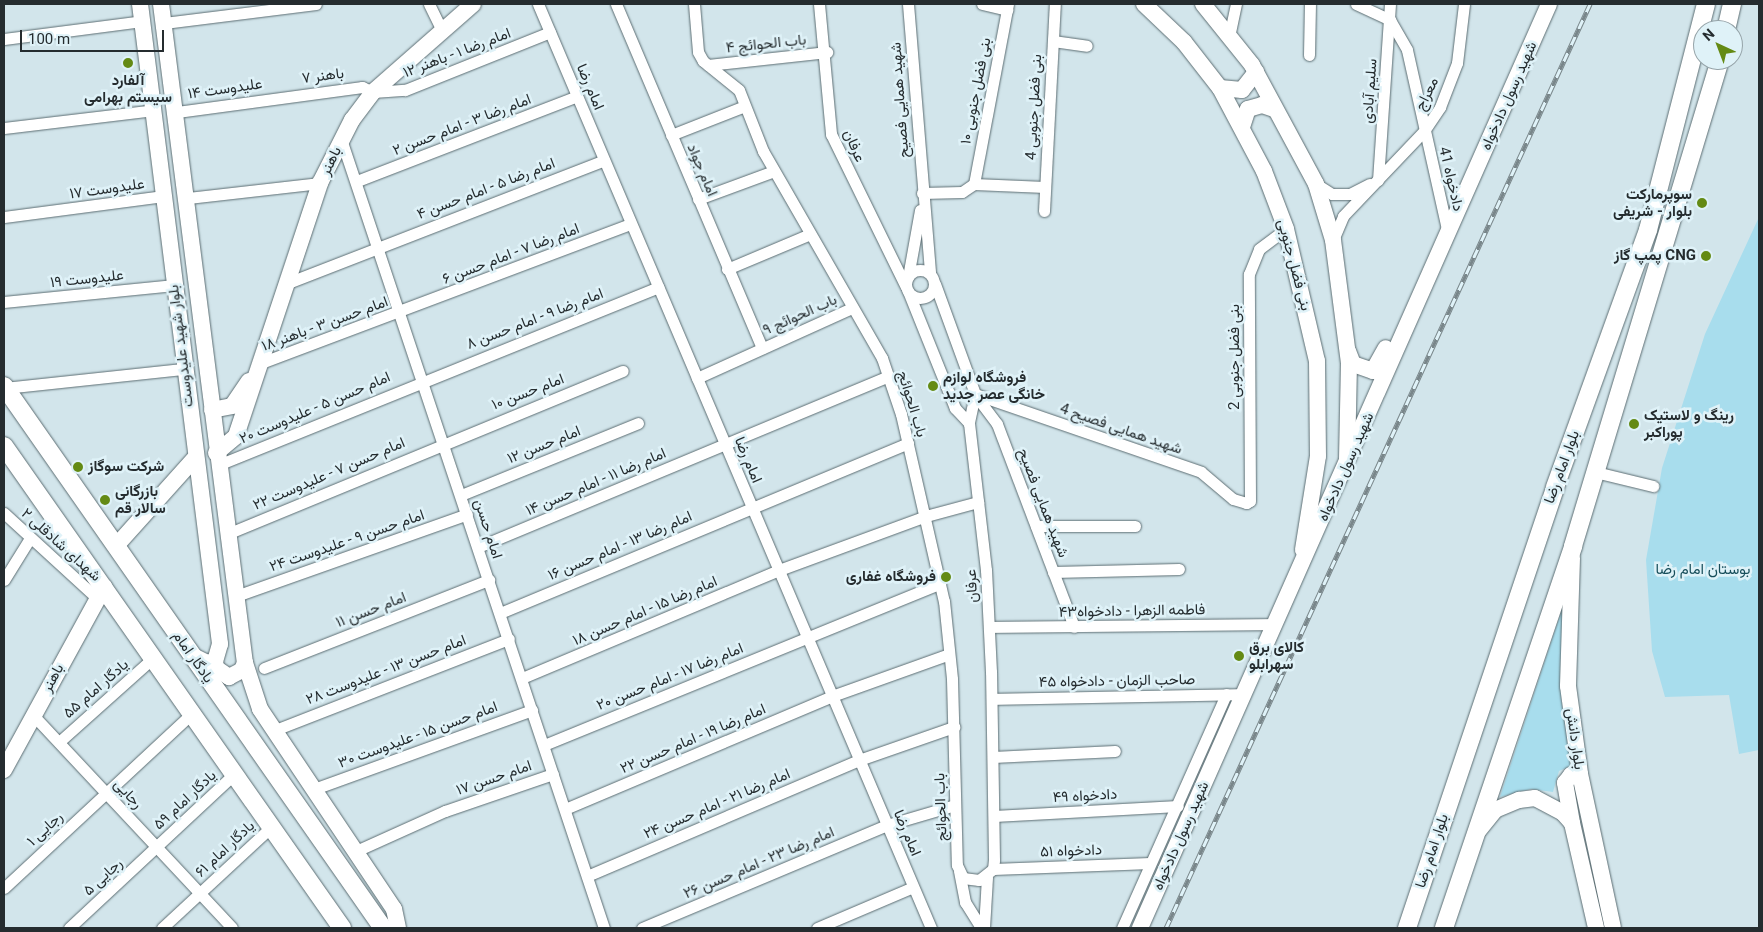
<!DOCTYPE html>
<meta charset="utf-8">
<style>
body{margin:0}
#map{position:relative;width:1763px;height:932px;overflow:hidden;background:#d2e5eb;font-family:Roboto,Vazirmatn,sans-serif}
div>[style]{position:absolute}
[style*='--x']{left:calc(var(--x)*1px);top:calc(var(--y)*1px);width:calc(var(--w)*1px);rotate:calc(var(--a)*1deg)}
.green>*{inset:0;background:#a8dded}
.roads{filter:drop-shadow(0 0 1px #5c6d72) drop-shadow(0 0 1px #5c6d72)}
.street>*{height:11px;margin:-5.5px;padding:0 5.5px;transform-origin:5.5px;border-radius:5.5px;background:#fff}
.street>.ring{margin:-5.5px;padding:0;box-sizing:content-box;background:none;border:11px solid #fff;border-radius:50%}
.secondary>*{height:16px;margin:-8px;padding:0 8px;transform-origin:8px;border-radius:8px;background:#fff}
.primary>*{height:18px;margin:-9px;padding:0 9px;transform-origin:9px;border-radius:9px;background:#fff}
.rail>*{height:5px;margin-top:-2.5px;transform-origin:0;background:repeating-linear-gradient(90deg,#dff2f8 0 9px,#79868a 0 18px);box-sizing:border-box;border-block:1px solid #79868a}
.dots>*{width:14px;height:14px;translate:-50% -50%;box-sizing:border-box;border:2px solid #dff2f8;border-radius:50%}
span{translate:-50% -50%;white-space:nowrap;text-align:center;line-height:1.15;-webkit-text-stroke:5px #dff2f8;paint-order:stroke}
.street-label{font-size:15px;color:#252c2f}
.poi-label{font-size:15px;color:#252c2f;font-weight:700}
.right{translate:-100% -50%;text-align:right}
.left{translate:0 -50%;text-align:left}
.park-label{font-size:15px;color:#174e5b}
.frame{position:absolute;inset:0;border:5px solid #252c2f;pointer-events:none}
.north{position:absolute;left:1693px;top:20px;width:50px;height:50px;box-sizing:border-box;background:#dff2f8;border:1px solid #95a3a8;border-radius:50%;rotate:317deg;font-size:14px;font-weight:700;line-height:20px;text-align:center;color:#252c2f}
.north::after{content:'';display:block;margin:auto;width:18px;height:22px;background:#648a14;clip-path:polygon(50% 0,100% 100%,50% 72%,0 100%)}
.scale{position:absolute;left:20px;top:30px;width:144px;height:22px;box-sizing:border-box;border:2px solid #252c2f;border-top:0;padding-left:6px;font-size:15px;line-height:18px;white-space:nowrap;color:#252c2f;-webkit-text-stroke:4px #dff2f8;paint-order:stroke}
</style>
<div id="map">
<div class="green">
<div style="clip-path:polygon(1759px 217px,1759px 750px,1739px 754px,1729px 695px,1665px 697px,1652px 651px,1646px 560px,1662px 468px,1705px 334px)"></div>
<div style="clip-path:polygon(1563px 606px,1561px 698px,1573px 765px,1559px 771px,1553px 792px,1531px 789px,1500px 797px)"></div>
</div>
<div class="roads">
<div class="street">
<div style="--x:429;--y:4;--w:28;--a:64"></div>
<div style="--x:538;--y:4;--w:1004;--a:66.96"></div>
<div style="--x:616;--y:4;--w:374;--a:67"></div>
<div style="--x:694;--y:4;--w:48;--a:85.2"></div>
<div style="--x:698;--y:52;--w:10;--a:61"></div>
<div style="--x:703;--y:61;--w:46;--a:38.9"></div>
<div style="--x:739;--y:90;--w:66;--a:68.5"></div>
<div style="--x:763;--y:151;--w:239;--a:60.1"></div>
<div style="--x:882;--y:358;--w:59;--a:71.3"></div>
<div style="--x:901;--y:414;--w:192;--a:77.1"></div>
<div style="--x:944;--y:601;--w:78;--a:84.1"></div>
<div style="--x:952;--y:679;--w:186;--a:88.5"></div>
<div style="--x:957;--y:865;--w:14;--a:65"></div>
<div style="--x:963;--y:878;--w:16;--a:7"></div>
<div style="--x:979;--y:880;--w:18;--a:-38"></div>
<div style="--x:993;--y:869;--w:9;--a:-84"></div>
<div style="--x:994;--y:860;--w:188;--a:-90.9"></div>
<div style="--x:991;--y:672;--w:102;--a:-92.8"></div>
<div style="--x:986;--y:570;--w:148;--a:-96.6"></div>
<div style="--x:969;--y:423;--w:21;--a:-133"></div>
<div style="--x:955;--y:408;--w:126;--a:-111.9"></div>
<div style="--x:819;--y:4;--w:131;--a:84.7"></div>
<div style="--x:831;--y:134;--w:170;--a:63.9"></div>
<div style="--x:908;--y:4;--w:270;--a:85.3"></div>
<div style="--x:982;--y:4;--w:26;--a:13"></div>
<div style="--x:1356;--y:4;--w:38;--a:25"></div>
<div style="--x:1390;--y:20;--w:34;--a:60"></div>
<div style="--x:1407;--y:50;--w:189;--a:77.4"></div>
<div style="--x:164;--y:23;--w:153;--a:-7.1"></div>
<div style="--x:1230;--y:32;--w:29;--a:-78"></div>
<div style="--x:4;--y:39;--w:139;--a:-7.4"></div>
<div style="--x:1053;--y:41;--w:34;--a:8"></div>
<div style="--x:1309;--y:55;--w:51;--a:-88.9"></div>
<div style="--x:708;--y:65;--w:120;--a:-6.2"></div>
<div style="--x:177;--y:112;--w:187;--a:-7.7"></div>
<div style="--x:362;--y:87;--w:12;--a:24"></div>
<div style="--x:373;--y:92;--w:32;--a:-4"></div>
<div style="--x:405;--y:90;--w:156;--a:-21.8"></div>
<div style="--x:4;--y:128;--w:151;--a:-6.8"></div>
<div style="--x:671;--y:135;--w:79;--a:-21.4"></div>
<div style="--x:341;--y:139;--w:832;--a:71.57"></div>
<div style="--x:1378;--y:180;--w:176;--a:-86.1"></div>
<div style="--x:357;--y:181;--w:236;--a:-21.1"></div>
<div style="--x:974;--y:184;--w:183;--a:-79.3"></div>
<div style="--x:1316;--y:184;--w:19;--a:32"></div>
<div style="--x:1332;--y:194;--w:18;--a:0"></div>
<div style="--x:1350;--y:194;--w:22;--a:-27"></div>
<div style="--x:922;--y:193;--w:40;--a:-1.4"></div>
<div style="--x:962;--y:192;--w:14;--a:-34"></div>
<div style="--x:974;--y:184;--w:71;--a:2.4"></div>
<div style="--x:188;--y:198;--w:133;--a:-6.5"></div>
<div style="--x:698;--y:199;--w:81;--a:-20.2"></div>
<div style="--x:1044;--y:211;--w:207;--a:-87"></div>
<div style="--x:4;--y:217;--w:161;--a:-7.5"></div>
<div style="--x:1333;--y:240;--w:26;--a:-67"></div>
<div style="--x:1343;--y:216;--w:117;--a:-46.4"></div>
<div style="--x:1424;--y:131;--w:29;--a:-56"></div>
<div style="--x:1440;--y:107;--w:47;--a:-68.9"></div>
<div style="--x:1457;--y:63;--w:59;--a:-83.2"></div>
<div style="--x:727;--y:269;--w:88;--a:-22.8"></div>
<div class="ring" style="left:906px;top:270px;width:17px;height:17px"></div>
<div style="--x:908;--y:277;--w:68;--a:-79.8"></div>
<div style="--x:285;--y:284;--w:342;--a:-21.2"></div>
<div style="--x:935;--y:284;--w:117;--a:70"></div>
<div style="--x:975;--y:394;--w:30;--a:102"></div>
<div style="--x:4;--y:302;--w:171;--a:-5.7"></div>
<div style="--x:258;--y:364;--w:398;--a:-20.6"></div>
<div style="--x:697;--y:378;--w:168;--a:-24.3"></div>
<div style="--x:5;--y:388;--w:180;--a:-6.1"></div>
<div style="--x:975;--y:394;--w:239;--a:19"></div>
<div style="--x:1201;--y:472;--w:42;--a:40.2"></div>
<div style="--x:1233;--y:499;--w:14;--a:17"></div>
<div style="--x:1246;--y:503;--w:4;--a:-27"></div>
<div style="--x:1250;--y:501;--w:227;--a:-90.3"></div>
<div style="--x:1249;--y:274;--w:27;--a:-68"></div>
<div style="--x:1259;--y:249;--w:34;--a:-37"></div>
<div style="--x:976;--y:396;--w:35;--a:53"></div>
<div style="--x:997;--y:424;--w:217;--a:69.2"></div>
<div style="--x:218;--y:465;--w:475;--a:-22"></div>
<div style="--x:1595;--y:472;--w:60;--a:13.6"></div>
<div style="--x:461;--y:495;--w:191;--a:-22.1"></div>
<div style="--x:4;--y:513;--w:127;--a:42.5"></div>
<div style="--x:1036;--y:526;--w:99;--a:0"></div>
<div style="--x:227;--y:534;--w:428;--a:-22.4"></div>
<div style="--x:478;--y:547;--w:444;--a:-22.6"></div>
<div style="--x:1053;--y:572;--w:126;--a:-1.4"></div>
<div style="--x:4;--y:580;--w:49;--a:-58.2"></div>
<div style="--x:236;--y:596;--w:245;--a:-19.5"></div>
<div style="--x:500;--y:613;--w:442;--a:-22.6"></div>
<div style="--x:989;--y:627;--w:286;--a:-0.6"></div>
<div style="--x:264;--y:668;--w:242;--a:-21.4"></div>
<div style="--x:522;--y:678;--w:279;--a:-22.8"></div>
<div style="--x:779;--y:570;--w:157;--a:-20.2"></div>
<div style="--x:926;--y:516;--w:54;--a:-15.1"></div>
<div style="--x:992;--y:699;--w:252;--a:-1.1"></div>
<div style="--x:33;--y:715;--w:291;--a:46.9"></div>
<div style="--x:275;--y:730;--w:251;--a:-21.3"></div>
<div style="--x:59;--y:742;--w:126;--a:-41.8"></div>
<div style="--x:544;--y:745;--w:428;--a:-22.2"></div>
<div style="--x:993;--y:757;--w:122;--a:-2.8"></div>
<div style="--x:314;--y:789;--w:232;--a:-19.9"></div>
<div style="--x:565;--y:809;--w:290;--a:-22.9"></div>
<div style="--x:832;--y:696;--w:124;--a:-19.7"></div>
<div style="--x:994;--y:816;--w:184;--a:-3.1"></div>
<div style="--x:356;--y:851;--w:98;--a:-24.2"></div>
<div style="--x:445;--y:811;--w:114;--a:-18.9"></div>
<div style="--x:993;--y:869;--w:157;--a:-2.2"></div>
<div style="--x:959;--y:871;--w:32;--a:79"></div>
<div style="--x:965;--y:902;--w:31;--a:58"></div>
<div style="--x:587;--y:876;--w:296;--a:-23.1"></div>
<div style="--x:859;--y:760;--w:101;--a:-19.2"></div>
<div style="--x:4;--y:888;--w:257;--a:-42.9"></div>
<div style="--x:69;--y:928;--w:226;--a:-43"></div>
<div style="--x:162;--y:928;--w:149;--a:-42.8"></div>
<div style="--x:642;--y:928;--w:266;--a:-22.8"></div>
<div style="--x:887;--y:825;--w:71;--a:-16.4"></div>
<div style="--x:817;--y:928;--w:104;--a:-23.1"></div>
<div style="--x:984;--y:928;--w:51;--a:-86.6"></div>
<div style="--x:1122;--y:928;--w:256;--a:-66"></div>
</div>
<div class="secondary">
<div style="--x:140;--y:4;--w:645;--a:82.87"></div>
<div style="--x:220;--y:644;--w:18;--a:106"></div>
<div style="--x:215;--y:661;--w:8;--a:166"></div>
<div style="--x:207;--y:663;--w:18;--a:-153"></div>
<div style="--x:161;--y:4;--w:664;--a:82.74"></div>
<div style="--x:245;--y:663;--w:48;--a:71.9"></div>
<div style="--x:260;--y:709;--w:241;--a:56.2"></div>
<div style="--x:394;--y:909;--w:19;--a:78"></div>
<div style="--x:1144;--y:4;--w:55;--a:43.5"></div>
<div style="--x:1184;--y:42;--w:58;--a:52"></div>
<div style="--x:1220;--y:88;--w:94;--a:62.1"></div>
<div style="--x:1264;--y:171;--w:62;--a:69.2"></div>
<div style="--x:1286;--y:229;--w:136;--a:76.8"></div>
<div style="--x:1317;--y:361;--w:95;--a:89.4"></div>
<div style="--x:1318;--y:456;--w:95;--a:99.1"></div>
<div style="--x:1203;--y:4;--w:78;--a:51.2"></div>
<div style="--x:1252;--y:65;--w:135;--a:61.7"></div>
<div style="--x:1316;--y:184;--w:59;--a:73.1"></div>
<div style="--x:1333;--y:240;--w:124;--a:82.6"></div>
<div style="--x:1349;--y:363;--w:97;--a:91.2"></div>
<div style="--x:1220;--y:88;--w:22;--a:5"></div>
<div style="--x:1242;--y:90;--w:23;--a:-52"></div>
<div style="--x:1242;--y:127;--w:19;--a:-72"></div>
<div style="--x:1248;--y:109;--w:15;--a:-16"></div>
<div style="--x:1262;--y:105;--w:13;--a:18"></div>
<div style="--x:1348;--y:351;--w:14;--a:69"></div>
<div style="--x:1353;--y:364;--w:21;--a:19"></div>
<div style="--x:1373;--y:371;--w:26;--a:-61"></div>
<div style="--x:212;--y:410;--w:20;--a:-11"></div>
<div style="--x:232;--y:406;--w:30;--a:-56"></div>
<div style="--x:216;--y:453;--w:26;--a:-40"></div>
<div style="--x:236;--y:436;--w:267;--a:-71.6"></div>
<div style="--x:320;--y:183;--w:71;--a:-63.1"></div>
<div style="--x:352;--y:120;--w:35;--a:-53"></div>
<div style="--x:373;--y:92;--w:133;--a:-41.3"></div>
<div style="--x:116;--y:546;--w:118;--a:-48.1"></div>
<div style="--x:1572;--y:558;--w:128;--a:91.8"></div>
<div style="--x:1568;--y:686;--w:89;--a:82.2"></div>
<div style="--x:1580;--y:774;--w:157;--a:77.9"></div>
<div style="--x:215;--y:661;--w:7;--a:82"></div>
<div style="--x:216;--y:668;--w:16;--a:35"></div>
<div style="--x:229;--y:677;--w:15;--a:-28"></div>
<div style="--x:242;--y:670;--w:8;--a:-67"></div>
<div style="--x:4;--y:770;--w:209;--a:-61.3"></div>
<div style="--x:1572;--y:823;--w:41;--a:-99.9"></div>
<div style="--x:1565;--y:783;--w:10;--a:-53"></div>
<div style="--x:1571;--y:775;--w:9;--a:-6"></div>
<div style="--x:1479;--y:830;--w:26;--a:-51"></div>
<div style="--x:1495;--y:810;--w:26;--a:-23"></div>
<div style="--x:1519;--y:800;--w:16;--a:-7"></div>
<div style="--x:1535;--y:798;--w:32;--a:28"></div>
<div style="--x:1563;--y:813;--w:13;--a:48"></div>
<div style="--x:1572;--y:823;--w:108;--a:77.1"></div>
<div style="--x:1140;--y:928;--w:1010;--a:-66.12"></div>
</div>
<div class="primary">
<div style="--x:1726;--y:30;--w:27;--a:-77"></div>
<div style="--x:4;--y:386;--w:661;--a:55.04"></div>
<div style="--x:4;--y:446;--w:589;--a:54.96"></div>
<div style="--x:1407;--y:928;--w:465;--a:-71.4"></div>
<div style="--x:1555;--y:487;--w:273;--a:-70.1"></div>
<div style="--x:1648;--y:230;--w:233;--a:-75.6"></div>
<div style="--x:1444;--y:928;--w:403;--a:-71.3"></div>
<div style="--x:1573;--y:546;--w:508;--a:-73.17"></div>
</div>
</div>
<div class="rail">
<div style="--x:1166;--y:928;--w:1017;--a:-65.35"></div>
</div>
<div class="dots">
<div style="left:128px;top:63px;background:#648a14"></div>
<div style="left:1702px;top:203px;background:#648a14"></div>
<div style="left:1706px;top:256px;background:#648a14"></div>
<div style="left:933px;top:386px;background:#648a14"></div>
<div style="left:1634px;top:424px;background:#648a14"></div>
<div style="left:78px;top:467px;background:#648a14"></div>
<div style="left:105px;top:500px;background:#648a14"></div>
<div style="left:946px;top:577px;background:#648a14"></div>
<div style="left:1239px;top:656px;background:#648a14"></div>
</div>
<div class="street-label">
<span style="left:766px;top:44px;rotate:-6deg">باب الحوائج ۴</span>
<span style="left:457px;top:53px;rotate:-21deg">امام رضا ۱ - باهنر ۱۲</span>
<span style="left:323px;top:76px;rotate:-7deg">باهنر ۷</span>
<span style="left:590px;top:87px;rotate:67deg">امام رضا</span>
<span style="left:225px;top:89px;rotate:-8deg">علیدوست ۱۴</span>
<span style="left:976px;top:91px;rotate:-79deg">بنی فضل جنوبی ۱۰</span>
<span style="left:1370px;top:91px;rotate:-86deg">سلیم آبادی</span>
<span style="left:1427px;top:94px;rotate:-64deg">معراج</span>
<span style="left:1509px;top:96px;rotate:-66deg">شهید رسول دادخواه</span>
<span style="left:900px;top:100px;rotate:-94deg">شهید همایی فصیح</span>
<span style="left:1034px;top:107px;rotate:-87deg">بنی فضل جنوبی 4</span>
<span style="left:462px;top:125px;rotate:-21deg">امام رضا ۳ - امام حسن ۲</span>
<span style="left:854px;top:146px;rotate:67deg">عرفان</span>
<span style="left:331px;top:161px;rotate:-64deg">باهنر</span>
<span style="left:702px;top:170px;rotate:67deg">امام جواد</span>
<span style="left:1451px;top:179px;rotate:77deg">دادخواه 41</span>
<span style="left:107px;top:189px;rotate:-8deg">علیدوست ۱۷</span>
<span style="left:486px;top:189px;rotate:-21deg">امام رضا ۵ - امام حسن ۴</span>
<span style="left:511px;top:254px;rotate:-21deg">امام رضا ۷ - امام حسن ۶</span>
<span style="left:1294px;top:265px;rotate:75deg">بنی فضل جنوبی</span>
<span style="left:87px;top:279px;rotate:-6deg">علیدوست ۱۹</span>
<span style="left:800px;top:315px;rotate:-24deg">باب الحوائج ۹</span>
<span style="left:535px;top:319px;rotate:-21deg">امام رضا ۹ - امام حسن ۸</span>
<span style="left:325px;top:324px;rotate:-20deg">امام حسن ۳ - باهنر ۱۸</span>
<span style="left:181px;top:346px;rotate:-97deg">بلوار شهید علیدوست</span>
<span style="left:1235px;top:357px;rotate:-90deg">بنی فضل جنوبی 2</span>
<span style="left:528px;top:392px;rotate:-21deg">امام حسن ۱۰</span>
<span style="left:912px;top:404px;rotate:73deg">باب الحوائج</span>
<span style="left:315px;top:408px;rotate:-23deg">امام حسن ۵ - علیدوست ۲۰</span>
<span style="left:1121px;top:429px;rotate:19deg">شهید همایی فصیح 4</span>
<span style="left:544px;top:445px;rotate:-22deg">امام حسن ۱۲</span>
<span style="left:748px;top:460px;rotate:67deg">امام رضا</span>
<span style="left:1346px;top:467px;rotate:-66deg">شهید رسول دادخواه</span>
<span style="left:1562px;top:467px;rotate:-70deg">بلوار امام رضا</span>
<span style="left:329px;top:474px;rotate:-23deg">امام حسن ۷ - علیدوست ۲۲</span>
<span style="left:596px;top:482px;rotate:-23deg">امام رضا ۱۱ - امام حسن ۱۴</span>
<span style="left:1043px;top:503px;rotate:69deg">شهید همایی فصیح</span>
<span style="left:488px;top:529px;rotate:72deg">امام حسن</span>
<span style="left:347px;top:541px;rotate:-19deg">امام حسن ۹ - علیدوست ۲۴</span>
<span style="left:61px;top:545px;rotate:42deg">شهدای شادقلی ۲</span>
<span style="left:620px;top:546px;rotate:-23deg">امام رضا ۱۳ - امام حسن ۱۶</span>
<span style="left:972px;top:586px;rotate:-93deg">عرفان</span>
<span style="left:371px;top:610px;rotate:-21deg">امام حسن ۱۱</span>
<span style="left:645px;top:611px;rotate:-23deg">امام رضا ۱۵ - امام حسن ۱۸</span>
<span style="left:1132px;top:611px;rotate:-1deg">فاطمه الزهرا - دادخواه۴۳</span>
<span style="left:193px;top:657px;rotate:55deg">یادگار امام</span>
<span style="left:386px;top:670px;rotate:-21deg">امام حسن ۱۳ - علیدوست ۲۸</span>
<span style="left:670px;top:677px;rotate:-22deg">امام رضا ۱۷ - امام حسن ۲۰</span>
<span style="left:53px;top:678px;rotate:-61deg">باهنر</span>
<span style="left:1117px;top:681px;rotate:-1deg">صاحب الزمان - دادخواه ۴۵</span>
<span style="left:96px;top:689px;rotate:-41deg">یادگار امام ۵۵</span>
<span style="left:418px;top:735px;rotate:-20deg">امام حسن ۱۵ - علیدوست ۳۰</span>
<span style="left:693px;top:739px;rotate:-23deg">امام رضا ۱۹ - امام حسن ۲۲</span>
<span style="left:1575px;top:739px;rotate:82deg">بلوار دانش</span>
<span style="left:494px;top:778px;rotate:-19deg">امام حسن ۱۷</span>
<span style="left:128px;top:794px;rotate:47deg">رجایی</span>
<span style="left:1085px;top:796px;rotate:-3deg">دادخواه ۴۹</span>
<span style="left:185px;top:800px;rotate:-43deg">یادگار امام ۵۹</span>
<span style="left:717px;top:804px;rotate:-23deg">امام رضا ۲۱ - امام حسن ۲۴</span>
<span style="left:941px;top:807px;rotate:-92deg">باب الحوائج</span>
<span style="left:45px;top:829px;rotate:-43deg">رجایی ۱</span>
<span style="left:907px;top:833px;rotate:67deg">امام رضا</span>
<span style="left:1181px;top:836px;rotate:-66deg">شهید رسول دادخواه</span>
<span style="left:225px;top:849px;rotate:-43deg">یادگار امام ۶۱</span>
<span style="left:1071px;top:851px;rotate:-2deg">دادخواه ۵۱</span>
<span style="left:1432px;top:851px;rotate:-72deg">بلوار امام رضا</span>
<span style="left:759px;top:863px;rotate:-23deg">امام رضا ۲۳ - امام حسن ۲۶</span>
<span style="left:103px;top:877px;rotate:-43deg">رجایی ۵</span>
</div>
<div class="poi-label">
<span style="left:128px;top:89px">آلفارد<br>سیستم بهرامی</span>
<span class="right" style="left:1692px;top:203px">سوپرمارکت<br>بلوار - شریفی</span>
<span class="right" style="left:1696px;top:256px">پمپ گاز CNG</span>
<span class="left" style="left:943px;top:386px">فروشگاه لوازم<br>خانگی عصر جدید</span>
<span class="left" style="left:1644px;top:424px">رینگ و لاستیک<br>پوراکبر</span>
<span class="left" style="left:88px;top:467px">شرکت سوگاز</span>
<span class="left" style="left:115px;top:500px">بازرگانی<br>سالار قم</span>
<span class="right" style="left:936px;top:577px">فروشگاه غفاری</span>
<span class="left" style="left:1249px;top:656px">کالای برق<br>سهرابلو</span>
</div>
<div class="park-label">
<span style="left:1703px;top:570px">بوستان امام رضا</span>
</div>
<div class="frame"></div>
<div class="north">N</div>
<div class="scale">100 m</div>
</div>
